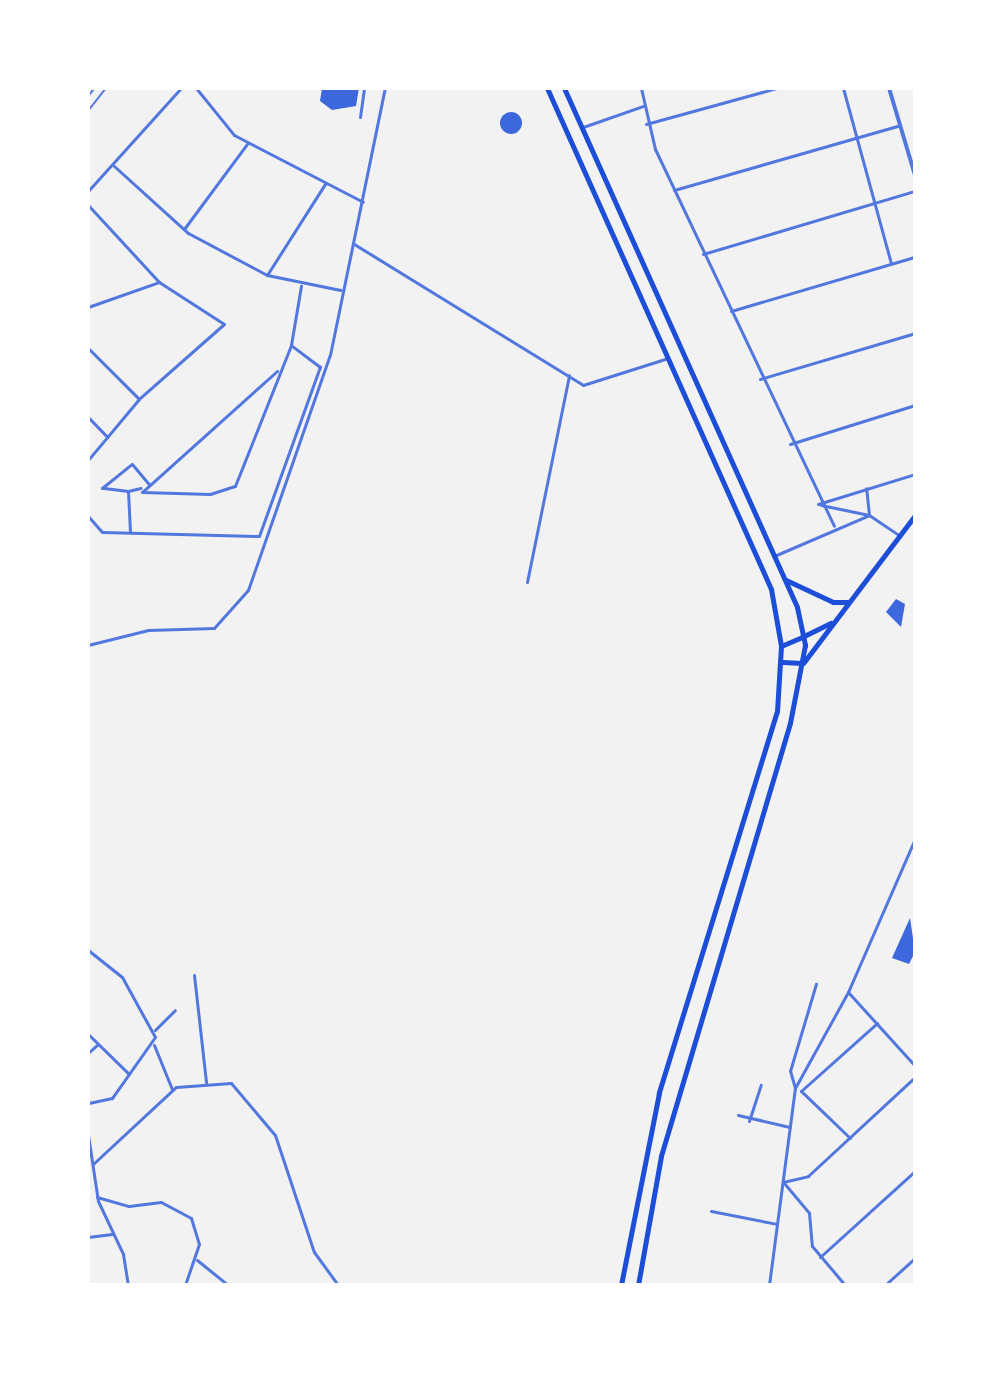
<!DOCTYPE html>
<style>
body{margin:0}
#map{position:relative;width:1003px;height:1373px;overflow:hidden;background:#f2f2f2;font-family:"Space Grotesk",sans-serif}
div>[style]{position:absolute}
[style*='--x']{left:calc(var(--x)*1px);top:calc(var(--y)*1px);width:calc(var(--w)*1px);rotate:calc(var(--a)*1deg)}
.building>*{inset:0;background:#3d67dc}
.round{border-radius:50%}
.service>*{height:2px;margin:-1px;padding:0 1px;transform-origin:1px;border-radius:1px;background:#5277de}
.minor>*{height:3px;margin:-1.5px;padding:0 1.5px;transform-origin:1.5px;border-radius:1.5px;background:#5277de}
.tertiary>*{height:4px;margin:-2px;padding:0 2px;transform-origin:2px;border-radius:2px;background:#5277de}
.secondary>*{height:5px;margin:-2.5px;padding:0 2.5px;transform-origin:2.5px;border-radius:2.5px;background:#1d4ed8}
.primary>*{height:5px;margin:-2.5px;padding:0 2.5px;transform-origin:2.5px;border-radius:2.5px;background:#1d4ed8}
span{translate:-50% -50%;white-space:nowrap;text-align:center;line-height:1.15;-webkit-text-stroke:8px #fff;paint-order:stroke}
.frame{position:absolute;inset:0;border:90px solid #fff;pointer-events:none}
</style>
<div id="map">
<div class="building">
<div style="clip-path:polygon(322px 88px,359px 88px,356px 106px,332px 110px,320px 101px)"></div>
<div class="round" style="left:500px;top:112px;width:22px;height:22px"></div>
<div style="clip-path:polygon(896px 599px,905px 604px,901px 627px,886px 612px)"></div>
<div style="clip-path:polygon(910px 918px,915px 952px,909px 964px,892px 958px)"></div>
</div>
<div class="service">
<div style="--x:88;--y:96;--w:11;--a:-49"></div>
<div style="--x:88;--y:111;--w:29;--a:-52"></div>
</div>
<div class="minor">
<div style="--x:196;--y:88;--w:60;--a:51"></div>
<div style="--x:234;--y:135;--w:145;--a:27.4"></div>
<div style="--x:641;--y:88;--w:63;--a:77.1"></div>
<div style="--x:655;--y:149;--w:417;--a:64.6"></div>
<div style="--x:843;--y:88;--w:181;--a:74.7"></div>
<div style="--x:360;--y:117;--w:29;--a:-82"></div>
<div style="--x:646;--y:124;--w:136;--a:-15.4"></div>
<div style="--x:583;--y:127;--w:64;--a:-19.3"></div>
<div style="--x:114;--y:166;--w:100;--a:42.2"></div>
<div style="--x:188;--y:233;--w:89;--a:28"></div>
<div style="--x:267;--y:275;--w:75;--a:11.6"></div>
<div style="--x:674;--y:190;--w:235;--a:-16"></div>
<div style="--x:88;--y:191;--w:139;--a:-47.9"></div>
<div style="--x:88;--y:205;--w:105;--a:47.3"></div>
<div style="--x:159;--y:282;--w:77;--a:32.9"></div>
<div style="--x:224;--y:324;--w:113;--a:138.6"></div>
<div style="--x:139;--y:399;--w:80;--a:129.9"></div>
<div style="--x:184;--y:229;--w:106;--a:-53.5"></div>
<div style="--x:354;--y:244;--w:269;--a:31.6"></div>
<div style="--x:583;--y:385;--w:86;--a:-17.6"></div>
<div style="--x:703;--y:254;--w:221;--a:-16.6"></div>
<div style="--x:267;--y:275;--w:108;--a:-57.5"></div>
<div style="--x:88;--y:307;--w:75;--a:-19.4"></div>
<div style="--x:731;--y:311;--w:192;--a:-16.4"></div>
<div style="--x:88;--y:348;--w:72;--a:45"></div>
<div style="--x:277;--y:371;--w:181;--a:138.1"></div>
<div style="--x:142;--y:492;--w:68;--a:1.7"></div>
<div style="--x:210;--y:494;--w:26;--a:-18"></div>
<div style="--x:235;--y:486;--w:152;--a:-68.3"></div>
<div style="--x:291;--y:345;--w:60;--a:-80.4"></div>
<div style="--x:760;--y:379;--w:162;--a:-16.5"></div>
<div style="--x:88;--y:417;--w:28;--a:46"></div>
<div style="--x:790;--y:444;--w:131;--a:-17.3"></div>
<div style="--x:128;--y:491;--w:26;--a:-173"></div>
<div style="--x:102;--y:488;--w:38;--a:-39"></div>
<div style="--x:132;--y:464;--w:26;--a:50"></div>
<div style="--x:818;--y:504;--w:102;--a:-17.2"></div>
<div style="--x:821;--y:505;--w:49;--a:11.8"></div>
<div style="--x:869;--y:515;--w:27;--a:-96"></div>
<div style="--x:88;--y:516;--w:21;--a:49"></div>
<div style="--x:102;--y:532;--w:157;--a:1.5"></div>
<div style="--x:259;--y:536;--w:180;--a:-70.2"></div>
<div style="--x:320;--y:367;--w:36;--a:-143"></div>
<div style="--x:130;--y:532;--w:41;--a:-92.8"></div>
<div style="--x:128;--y:491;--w:13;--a:-13"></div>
<div style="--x:774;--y:556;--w:103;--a:-23.3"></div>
<div style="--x:869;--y:515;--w:36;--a:34"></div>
<div style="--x:527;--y:582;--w:211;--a:-78.5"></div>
<div style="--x:88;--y:645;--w:62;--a:-14"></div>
<div style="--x:148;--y:630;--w:66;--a:-1.7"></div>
<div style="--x:214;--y:628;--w:51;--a:-48.2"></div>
<div style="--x:248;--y:590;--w:249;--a:-70.8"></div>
<div style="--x:330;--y:355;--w:273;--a:-78.4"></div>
<div style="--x:88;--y:950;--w:43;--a:38.5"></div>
<div style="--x:122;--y:977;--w:68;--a:61.2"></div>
<div style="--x:155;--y:1037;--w:75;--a:125.2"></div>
<div style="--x:112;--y:1098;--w:25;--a:168"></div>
<div style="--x:194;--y:975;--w:108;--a:83.6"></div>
<div style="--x:848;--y:992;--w:100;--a:47.8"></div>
<div style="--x:155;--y:1030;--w:28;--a:-45"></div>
<div style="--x:88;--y:1034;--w:57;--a:44.3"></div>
<div style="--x:154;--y:1045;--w:48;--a:67.8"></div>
<div style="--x:88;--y:1053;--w:13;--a:-42"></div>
<div style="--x:795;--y:1088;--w:18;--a:-106"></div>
<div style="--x:790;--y:1071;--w:91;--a:-73.4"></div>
<div style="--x:738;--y:1115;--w:53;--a:13"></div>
<div style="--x:749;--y:1121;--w:38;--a:-72"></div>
<div style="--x:88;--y:1135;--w:67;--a:81.4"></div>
<div style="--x:98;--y:1201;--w:59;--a:64.7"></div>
<div style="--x:123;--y:1254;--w:31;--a:81"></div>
<div style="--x:850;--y:1138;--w:68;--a:-136.2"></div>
<div style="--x:801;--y:1091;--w:102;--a:-41.8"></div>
<div style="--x:93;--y:1164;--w:113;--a:-42.9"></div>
<div style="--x:176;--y:1087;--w:55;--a:-4.2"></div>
<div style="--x:231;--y:1083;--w:68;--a:49.8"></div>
<div style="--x:275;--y:1135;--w:123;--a:71.6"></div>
<div style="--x:314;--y:1252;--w:41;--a:54"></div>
<div style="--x:783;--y:1182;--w:26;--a:-13"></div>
<div style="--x:808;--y:1176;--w:146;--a:-42.8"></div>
<div style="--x:784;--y:1183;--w:39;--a:50"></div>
<div style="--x:809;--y:1213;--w:33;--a:85"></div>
<div style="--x:812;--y:1246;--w:51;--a:49.8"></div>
<div style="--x:97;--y:1197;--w:33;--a:16"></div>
<div style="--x:129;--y:1206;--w:32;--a:-7"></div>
<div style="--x:161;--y:1202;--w:34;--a:28"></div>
<div style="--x:191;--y:1218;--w:27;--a:73"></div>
<div style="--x:199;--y:1244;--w:43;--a:108.9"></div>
<div style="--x:711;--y:1211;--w:67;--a:11.1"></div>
<div style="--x:88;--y:1237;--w:24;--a:-7"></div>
<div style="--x:820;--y:1257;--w:128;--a:-42.2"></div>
<div style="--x:197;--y:1260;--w:40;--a:39"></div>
<div style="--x:769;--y:1285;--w:199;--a:-82.5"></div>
<div style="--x:795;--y:1088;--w:110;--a:-61.1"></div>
<div style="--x:848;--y:992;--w:167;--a:-66.4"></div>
<div style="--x:885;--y:1285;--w:40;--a:-42"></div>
</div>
<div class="tertiary">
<div style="--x:889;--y:88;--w:91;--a:73.4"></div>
</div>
<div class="secondary">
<div style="--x:804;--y:636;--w:30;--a:-26"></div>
<div style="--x:804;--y:662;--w:184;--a:-52.9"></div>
</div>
<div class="primary">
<div style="--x:547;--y:88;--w:549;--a:65.91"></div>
<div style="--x:771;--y:589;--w:58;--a:80"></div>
<div style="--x:781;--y:646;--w:65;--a:93.5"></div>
<div style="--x:777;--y:711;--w:400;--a:107.2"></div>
<div style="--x:659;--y:1093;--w:196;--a:101.2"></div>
<div style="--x:564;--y:88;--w:569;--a:65.82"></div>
<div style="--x:797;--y:607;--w:39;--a:78"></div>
<div style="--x:805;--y:645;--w:79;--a:100.9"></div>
<div style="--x:790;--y:723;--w:452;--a:106.6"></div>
<div style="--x:661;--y:1156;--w:131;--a:100.1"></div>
<div style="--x:786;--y:580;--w:52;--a:25.1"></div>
<div style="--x:833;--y:602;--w:15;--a:0"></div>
<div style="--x:781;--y:646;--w:25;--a:-23"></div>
<div style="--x:782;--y:662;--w:21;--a:3"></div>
</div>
<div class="frame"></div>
</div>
